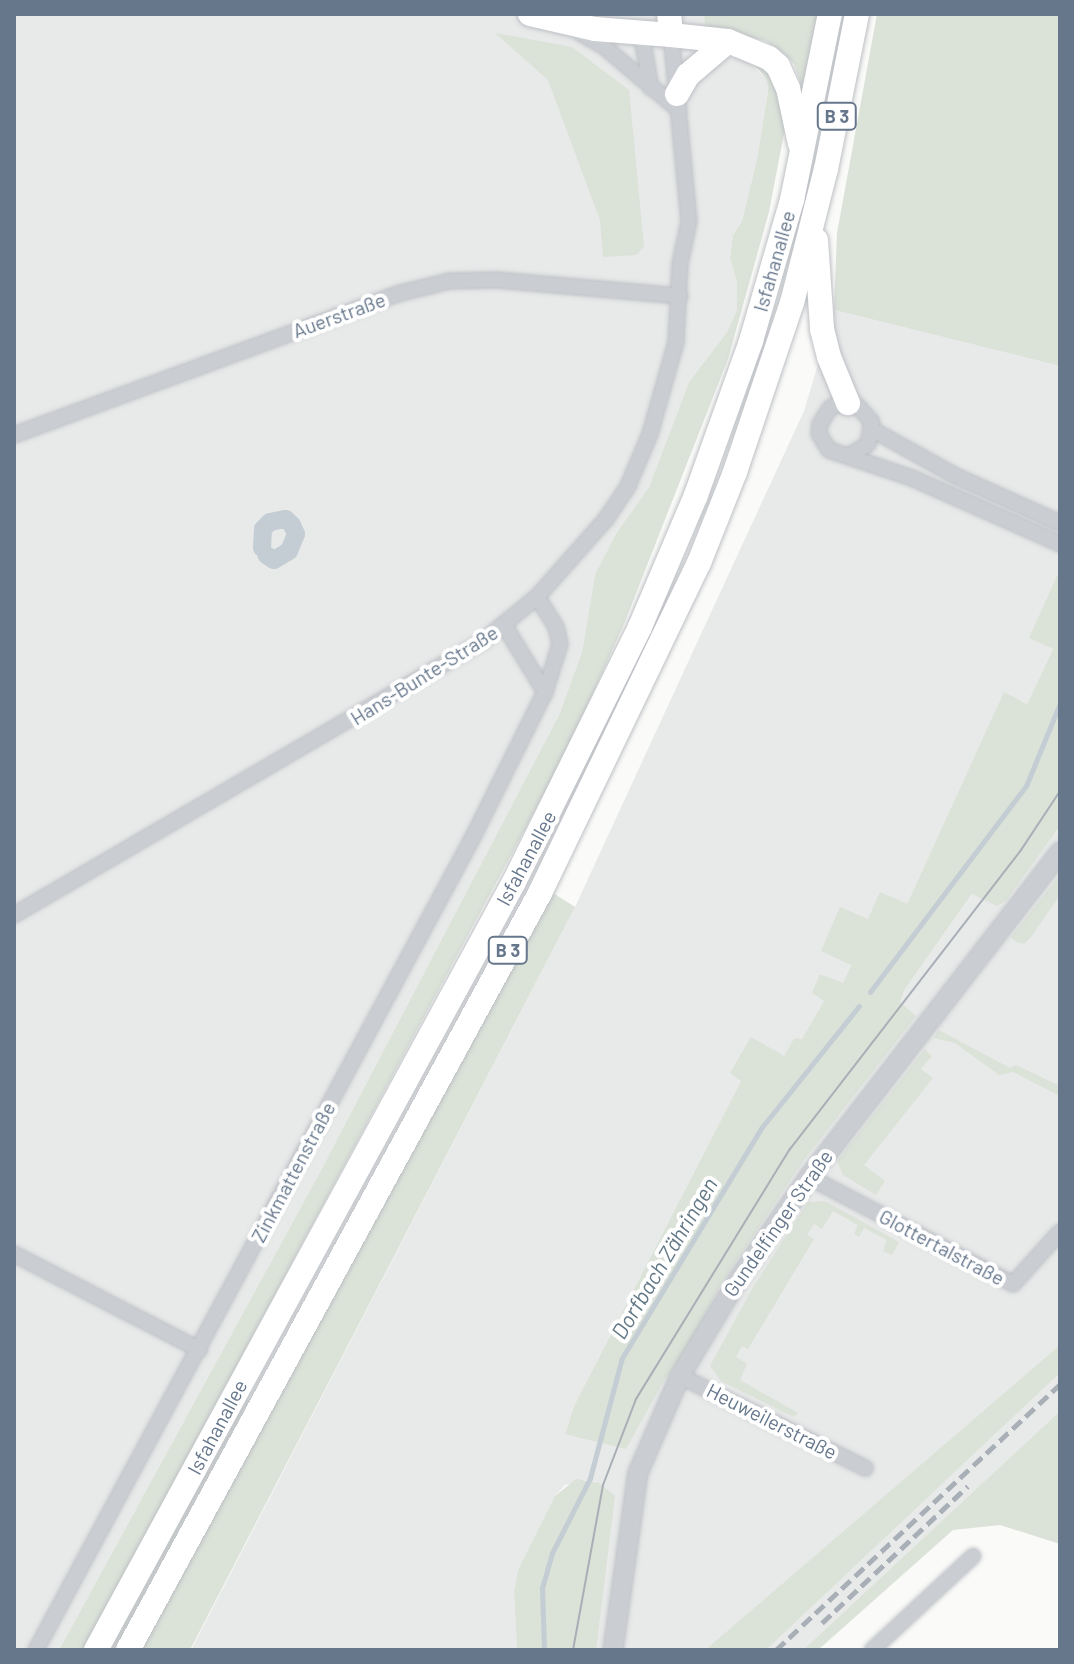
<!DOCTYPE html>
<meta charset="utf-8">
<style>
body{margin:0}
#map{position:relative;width:1074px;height:1664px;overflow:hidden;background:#fafaf8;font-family:Barlow,sans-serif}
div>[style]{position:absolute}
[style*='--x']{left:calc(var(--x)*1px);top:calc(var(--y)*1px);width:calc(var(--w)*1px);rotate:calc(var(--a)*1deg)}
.built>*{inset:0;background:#e8e9e9}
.green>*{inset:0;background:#dbe2d8}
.stream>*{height:5px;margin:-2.5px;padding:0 2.5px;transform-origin:2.5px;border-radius:2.5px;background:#c3cdd3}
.canal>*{height:18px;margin:-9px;padding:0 9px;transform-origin:9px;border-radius:9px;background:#c3cdd3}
.roads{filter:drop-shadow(0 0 2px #bdc0c5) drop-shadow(0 0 2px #bdc0c5)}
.minor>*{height:14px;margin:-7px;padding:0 7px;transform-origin:7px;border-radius:7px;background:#cacdd2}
.tertiary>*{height:18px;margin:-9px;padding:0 9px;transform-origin:9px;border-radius:9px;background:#cacdd2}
.primary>*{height:24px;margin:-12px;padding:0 12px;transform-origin:12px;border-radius:12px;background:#fff}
.trunk>*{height:24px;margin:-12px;padding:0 12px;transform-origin:12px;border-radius:12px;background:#fff}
.tram>*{height:2px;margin:-1px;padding:0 1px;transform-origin:1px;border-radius:1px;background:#a9afb6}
.rail>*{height:5px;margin-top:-2.5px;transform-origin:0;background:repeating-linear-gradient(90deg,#a9afb6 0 12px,transparent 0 18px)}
span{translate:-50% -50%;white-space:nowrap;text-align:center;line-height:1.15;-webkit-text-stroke:8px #fff;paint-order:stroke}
.shield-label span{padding:2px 6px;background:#fff;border:2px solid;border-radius:6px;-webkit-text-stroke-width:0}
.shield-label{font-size:18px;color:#66778c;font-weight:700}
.street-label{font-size:20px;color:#66778c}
.water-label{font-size:22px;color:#627886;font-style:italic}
.frame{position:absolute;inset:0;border:16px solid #66778c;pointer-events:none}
</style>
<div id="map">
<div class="built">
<div style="clip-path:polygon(14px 14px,704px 14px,705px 27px,723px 56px,747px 60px,767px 80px,768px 91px,757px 159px,742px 221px,733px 235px,730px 258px,737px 283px,737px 310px,727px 332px,689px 382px,649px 487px,617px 532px,595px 574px,582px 652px,559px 715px,319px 1174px,59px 1650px,14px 1650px)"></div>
<div style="clip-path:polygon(834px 310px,1060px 366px,1060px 569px,1030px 637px,1053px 649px,1027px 704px,1004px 693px,907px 904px,868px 919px,840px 908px,851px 964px,843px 984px,821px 974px,824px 1001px,802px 1040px,794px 1038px,763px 1093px,741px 1081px,574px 1406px,565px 1434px,900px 1002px,905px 989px,973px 893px,1006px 901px,1060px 826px,1060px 1345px,705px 1650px,568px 1650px,599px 1484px,587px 1480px,565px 1485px,555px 1496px,518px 1570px,514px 1591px,517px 1650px,191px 1650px,575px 907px,804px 411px)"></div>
<div style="clip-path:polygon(1060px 1373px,1060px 1411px,803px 1650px,766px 1650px)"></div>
</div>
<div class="green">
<div style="clip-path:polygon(821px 14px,807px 102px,794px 64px,782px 52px,766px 41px,705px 27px,704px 15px)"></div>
<div style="clip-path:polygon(877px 14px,1060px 14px,1060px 366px,834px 310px,837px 233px)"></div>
<div style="clip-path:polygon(495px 33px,572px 47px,629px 90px,644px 247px,636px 255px,603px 257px,600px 220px,548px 80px)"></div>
<div style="clip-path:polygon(743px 52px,755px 57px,779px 86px,786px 123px,769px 212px,728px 359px,624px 624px,568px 749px,84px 1650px,59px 1650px,319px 1174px,559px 715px,582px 652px,595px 574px,617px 532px,649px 487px,689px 382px,727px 332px,737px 310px,737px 283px,730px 258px,733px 235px,742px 221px,757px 159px,768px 91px,767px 80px,759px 70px,747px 60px,734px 58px)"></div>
<div style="clip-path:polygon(1060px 569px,1060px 826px,1006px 901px,997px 906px,972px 894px,905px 989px,900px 1002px,916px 1016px,803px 1161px,721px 1284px,691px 1342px,662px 1384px,626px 1449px,565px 1434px,574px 1406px,741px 1081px,730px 1073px,751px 1037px,784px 1056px,794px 1038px,802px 1039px,824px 1001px,812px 993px,820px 974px,843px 983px,851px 965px,821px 951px,840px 907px,868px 919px,880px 892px,907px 904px,1004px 692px,1027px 704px,1053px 649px,1029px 638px)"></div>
<div style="clip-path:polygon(1060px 875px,1060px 895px,1031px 937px,1024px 944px,1016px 942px,1011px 937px)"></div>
<div style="clip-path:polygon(550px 891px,575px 907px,190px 1650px,141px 1650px)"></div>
<div style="clip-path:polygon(939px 1030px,1010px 1068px,1016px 1065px,1060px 1086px,1060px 1096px,1013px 1072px,999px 1075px,955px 1043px,934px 1038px)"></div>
<div style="clip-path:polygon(925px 1049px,932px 1056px,921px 1069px,933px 1078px,864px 1165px,885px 1181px,876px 1195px,843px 1175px,837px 1161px)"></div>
<div style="clip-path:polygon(825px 1201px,899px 1242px,892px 1255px,883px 1251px,887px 1240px,864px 1228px,859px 1237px,854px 1234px,858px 1225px,833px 1211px,822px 1229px,814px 1224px,807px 1235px,814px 1239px,748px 1349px,742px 1346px,736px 1357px,747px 1364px,740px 1380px,798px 1413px,794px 1417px,721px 1381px,710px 1366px,752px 1289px,808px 1202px)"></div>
<div style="clip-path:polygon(1060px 1345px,1060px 1373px,766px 1650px,705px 1650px)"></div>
<div style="clip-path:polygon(246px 1399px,249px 1401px,115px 1650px,107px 1650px)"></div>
<div style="clip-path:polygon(1060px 1411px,1060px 1544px,1000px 1525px,953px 1530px,818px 1650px,803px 1650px)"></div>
<div style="clip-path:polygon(576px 1479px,599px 1483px,615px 1496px,596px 1650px,517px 1650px,514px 1591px,518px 1570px,555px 1496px)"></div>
</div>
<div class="stream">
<div style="--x:870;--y:992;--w:258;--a:-52.9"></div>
<div style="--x:1026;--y:786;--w:90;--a:-67.7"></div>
<div style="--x:544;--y:1650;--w:62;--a:-91.8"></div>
<div style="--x:542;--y:1588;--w:36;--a:-74"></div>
<div style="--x:552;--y:1553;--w:84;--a:-63.1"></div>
<div style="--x:590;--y:1478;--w:124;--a:-75.1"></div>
<div style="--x:622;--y:1358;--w:270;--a:-58.8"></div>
<div style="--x:762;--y:1127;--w:155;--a:-51.3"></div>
</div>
<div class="canal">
<div style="--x:262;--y:548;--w:19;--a:-87"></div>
<div style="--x:263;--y:529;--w:10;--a:-45"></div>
<div style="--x:270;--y:522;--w:16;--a:-11"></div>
<div style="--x:286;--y:519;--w:8;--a:45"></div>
<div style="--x:292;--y:525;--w:10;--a:66"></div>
<div style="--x:296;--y:534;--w:18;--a:112"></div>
<div style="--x:289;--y:551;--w:17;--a:149"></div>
<div style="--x:274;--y:560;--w:9;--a:-148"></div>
</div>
<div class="roads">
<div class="minor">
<div style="--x:641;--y:32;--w:57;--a:79.9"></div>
<div style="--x:580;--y:33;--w:25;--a:29"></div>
<div style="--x:602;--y:45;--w:101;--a:40.2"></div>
<div style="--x:873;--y:430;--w:93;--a:29.1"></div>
<div style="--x:954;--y:475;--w:116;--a:24.4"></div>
<div style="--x:14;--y:435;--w:408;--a:-20.2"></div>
<div style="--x:397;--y:294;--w:54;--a:-14"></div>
<div style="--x:449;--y:281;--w:48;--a:-1.2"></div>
<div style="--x:497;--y:280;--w:184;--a:5"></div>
<div style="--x:850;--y:455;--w:21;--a:-31"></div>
<div style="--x:868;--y:444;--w:22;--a:-80"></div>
<div style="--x:872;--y:422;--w:24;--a:-132"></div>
<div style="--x:856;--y:404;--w:18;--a:180"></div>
<div style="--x:838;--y:404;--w:9;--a:153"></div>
<div style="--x:830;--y:408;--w:19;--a:122"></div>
<div style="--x:820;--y:424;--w:10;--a:96"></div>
<div style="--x:819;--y:434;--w:19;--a:58"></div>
<div style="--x:829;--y:450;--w:88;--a:18.6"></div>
<div style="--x:912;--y:478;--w:162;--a:24"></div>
<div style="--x:504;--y:625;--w:79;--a:58.5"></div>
<div style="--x:14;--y:915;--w:543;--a:-30.29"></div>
<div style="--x:483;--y:641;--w:70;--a:-39.2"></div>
<div style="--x:537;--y:597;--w:104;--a:-48.5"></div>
<div style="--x:606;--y:519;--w:40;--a:-56"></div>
<div style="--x:628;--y:486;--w:56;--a:-67.1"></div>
<div style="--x:650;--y:434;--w:96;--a:-74.2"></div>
<div style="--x:676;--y:342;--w:78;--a:-87.1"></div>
<div style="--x:680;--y:264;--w:44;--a:-78.2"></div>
<div style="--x:689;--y:221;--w:187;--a:-95.5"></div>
<div style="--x:809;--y:1177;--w:230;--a:27.7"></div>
<div style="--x:1013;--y:1284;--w:70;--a:-47.9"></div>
<div style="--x:14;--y:1254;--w:209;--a:27.3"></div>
<div style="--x:680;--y:1376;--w:207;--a:26.4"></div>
<div style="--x:36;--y:1650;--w:923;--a:-61.74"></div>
<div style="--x:473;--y:837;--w:162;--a:-63.6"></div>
<div style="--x:545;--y:692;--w:50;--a:-72.6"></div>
<div style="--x:560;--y:644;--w:17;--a:-103"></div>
<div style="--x:556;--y:627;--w:36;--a:-122"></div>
<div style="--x:872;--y:1650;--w:138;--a:-42.9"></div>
</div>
<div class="tertiary">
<div style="--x:613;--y:1650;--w:179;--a:-82"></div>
<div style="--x:638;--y:1473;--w:106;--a:-66.6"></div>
<div style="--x:680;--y:1376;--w:111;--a:-59"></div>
<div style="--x:737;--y:1281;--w:126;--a:-55.3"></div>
<div style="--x:809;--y:1177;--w:411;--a:-52.3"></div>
</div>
<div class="primary">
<div style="--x:530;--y:14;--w:67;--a:13"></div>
<div style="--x:595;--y:29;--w:76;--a:4.5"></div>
<div style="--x:671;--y:35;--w:21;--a:-95"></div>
</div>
<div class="trunk">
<div style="--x:671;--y:35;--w:57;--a:6"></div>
<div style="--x:728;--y:41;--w:44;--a:22.5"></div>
<div style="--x:769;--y:58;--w:12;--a:42"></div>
<div style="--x:778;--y:66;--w:24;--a:66"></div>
<div style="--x:788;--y:88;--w:57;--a:77.9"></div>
<div style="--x:677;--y:94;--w:22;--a:-60"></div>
<div style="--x:688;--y:75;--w:52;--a:-40.4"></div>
<div style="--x:816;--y:240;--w:89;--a:86.1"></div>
<div style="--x:822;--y:329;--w:29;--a:76"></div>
<div style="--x:829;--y:357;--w:50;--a:67.6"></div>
<div style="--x:96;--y:1650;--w:874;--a:-61.44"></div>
<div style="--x:514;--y:882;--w:284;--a:-63.7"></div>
<div style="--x:640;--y:627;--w:143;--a:-67"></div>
<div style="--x:696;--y:495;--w:164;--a:-70.3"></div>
<div style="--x:751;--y:341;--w:147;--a:-73.8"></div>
<div style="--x:792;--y:200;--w:190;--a:-78.5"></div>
<div style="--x:128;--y:1650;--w:862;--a:-61.44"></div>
<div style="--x:540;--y:893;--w:366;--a:-64.3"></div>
<div style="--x:699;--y:563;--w:98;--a:-68.4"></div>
<div style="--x:735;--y:472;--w:178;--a:-71.4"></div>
<div style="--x:792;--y:303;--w:138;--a:-75.8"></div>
<div style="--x:826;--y:169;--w:158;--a:-78.7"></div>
</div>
</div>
<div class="tram">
<div style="--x:573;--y:1650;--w:168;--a:-79.7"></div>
<div style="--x:603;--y:1485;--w:92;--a:-69"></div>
<div style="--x:636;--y:1399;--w:294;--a:-58.4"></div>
<div style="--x:790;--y:1149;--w:378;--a:-52.3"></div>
<div style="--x:1021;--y:850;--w:71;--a:-56.5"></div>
</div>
<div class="rail">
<div style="--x:822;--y:1623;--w:200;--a:-43.2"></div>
<div style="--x:776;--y:1650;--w:389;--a:-43.1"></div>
</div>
<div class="shield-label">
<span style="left:837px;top:116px">B 3</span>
<span style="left:508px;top:950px">B 3</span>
</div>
<div class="street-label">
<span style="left:774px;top:261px;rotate:-74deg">Isfahanallee</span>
<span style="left:339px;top:315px;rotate:-20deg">Auerstraße</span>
<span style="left:424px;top:675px;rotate:-32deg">Hans-Bunte-Straße</span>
<span style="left:526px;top:858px;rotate:-62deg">Isfahanallee</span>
<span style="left:293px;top:1172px;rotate:-62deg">Zinkmattenstraße</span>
<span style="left:778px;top:1223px;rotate:-55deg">Gundelfinger Straße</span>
<span style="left:942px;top:1247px;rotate:28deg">Glottertalstraße</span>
<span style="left:772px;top:1421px;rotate:27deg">Heuweilerstraße</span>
<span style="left:217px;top:1427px;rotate:-62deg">Isfahanallee</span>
</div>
<div class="water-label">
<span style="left:664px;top:1258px;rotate:-59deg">Dorfbach Zähringen</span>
</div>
<div class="frame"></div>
</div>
